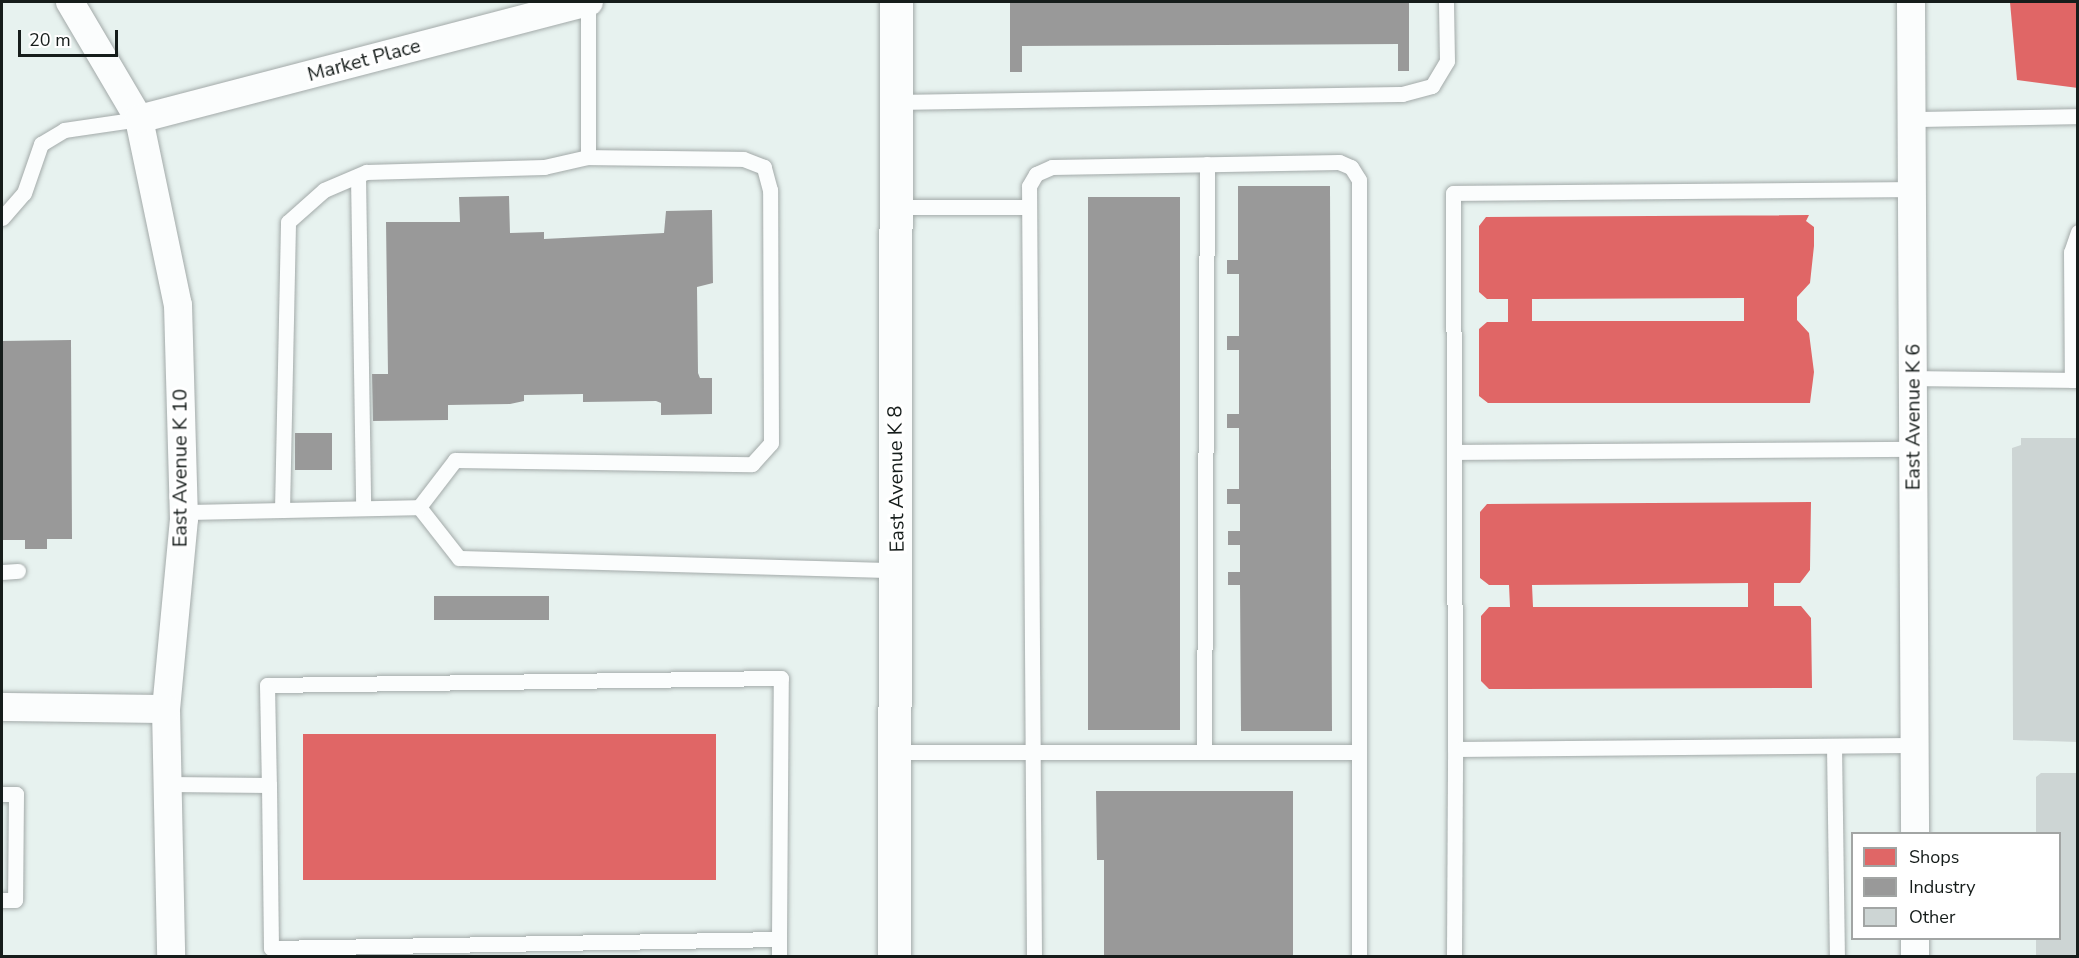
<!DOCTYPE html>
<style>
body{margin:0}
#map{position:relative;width:2079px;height:958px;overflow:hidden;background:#e7f2ef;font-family:"Nunito Sans",sans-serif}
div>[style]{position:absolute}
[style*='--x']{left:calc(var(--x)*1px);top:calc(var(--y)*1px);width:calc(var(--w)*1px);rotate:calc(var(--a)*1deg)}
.shops>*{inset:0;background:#e06666;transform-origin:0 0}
.industry>*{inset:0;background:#999;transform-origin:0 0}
.building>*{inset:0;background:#cdd5d4}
.roads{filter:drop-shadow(0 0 2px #a3aaa9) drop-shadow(0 0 2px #a3aaa9)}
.lane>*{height:15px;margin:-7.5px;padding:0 7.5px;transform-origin:7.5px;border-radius:7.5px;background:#fbfdfd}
.street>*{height:28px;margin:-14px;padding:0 14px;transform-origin:14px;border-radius:14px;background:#fbfdfd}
.secondary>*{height:33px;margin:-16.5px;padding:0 16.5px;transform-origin:16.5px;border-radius:16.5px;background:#fbfdfd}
span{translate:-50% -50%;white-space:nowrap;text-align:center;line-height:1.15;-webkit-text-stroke:6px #fff;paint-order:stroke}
.street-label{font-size:20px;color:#161d1b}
.frame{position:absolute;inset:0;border:3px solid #161d1b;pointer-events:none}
.legend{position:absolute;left:1851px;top:832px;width:210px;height:108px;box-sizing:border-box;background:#fff;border:2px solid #a2a5a4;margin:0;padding:8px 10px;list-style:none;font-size:18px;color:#161d1b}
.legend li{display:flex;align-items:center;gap:12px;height:30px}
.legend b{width:30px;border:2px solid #a2a5a4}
.scale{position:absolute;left:18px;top:30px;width:100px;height:27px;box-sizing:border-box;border:3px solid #161d1b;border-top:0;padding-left:8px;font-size:18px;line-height:21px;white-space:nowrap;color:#161d1b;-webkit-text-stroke:4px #fff;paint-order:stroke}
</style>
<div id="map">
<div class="shops">
<div style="clip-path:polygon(2010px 2px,2078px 2px,2078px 88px,2017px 80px)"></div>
<div style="clip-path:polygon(evenodd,1809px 215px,1806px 221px,1814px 227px,1814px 246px,1810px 283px,1797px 297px,1797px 320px,1809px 333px,1814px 372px,1810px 403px,1488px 403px,1479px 396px,1479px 329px,1487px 322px,1508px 322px,1508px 299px,1487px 299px,1479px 292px,1479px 226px,1486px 217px,1809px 215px,1744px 298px,1744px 321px,1532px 321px,1532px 299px,1744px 298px)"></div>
<div style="clip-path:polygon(evenodd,1811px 502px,1810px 570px,1800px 583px,1774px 583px,1774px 606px,1801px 606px,1811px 618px,1812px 688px,1489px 689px,1481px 681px,1481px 616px,1489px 607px,1510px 607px,1509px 585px,1489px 585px,1480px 578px,1480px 512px,1487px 504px,1811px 502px,1748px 583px,1748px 607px,1533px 607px,1532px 585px,1748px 583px)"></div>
<div style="left:716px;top:734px;width:146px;height:413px;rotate:90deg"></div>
</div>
<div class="industry">
<div style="clip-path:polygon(1010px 2px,1409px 2px,1409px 71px,1398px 71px,1398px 44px,1022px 46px,1022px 72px,1010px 72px)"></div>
<div style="clip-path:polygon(1238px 186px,1330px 186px,1332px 731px,1241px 731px,1240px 585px,1228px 585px,1228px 572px,1240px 572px,1240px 545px,1228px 545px,1228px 531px,1240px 531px,1240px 504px,1227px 504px,1227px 489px,1239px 489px,1239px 428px,1227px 428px,1227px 414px,1239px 414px,1239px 350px,1227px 350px,1227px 336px,1239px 336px,1239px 274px,1227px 274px,1227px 260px,1238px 260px)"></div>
<div style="clip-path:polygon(509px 196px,510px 233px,544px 232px,544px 239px,664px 233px,666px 211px,712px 210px,713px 283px,697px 287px,698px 373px,700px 378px,712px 378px,712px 414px,661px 415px,661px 403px,656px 401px,583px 402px,583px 394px,524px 395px,524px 401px,510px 404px,448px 405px,448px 420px,373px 421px,372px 374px,388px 374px,386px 222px,460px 222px,459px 197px)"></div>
<div style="left:1180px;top:197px;width:533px;height:92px;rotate:90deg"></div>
<div style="clip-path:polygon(71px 340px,72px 539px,47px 539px,47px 549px,25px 549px,25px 540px,2px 540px,2px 341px)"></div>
<div style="left:332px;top:433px;width:37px;height:37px;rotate:90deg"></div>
<div style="left:434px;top:596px;width:115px;height:24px"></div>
<div style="clip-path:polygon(1096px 791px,1293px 791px,1293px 956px,1104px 956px,1104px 860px,1097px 860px)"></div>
</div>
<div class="building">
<div style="clip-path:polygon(2021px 438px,2078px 438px,2078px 742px,2013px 740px,2012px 448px,2021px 445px)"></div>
<div style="clip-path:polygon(2041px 773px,2078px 773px,2078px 956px,2036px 956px,2036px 938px,2060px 938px,2060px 834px,2036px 834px,2036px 777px)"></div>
</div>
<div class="roads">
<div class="lane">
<div style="--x:895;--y:102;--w:507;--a:-0.9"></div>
<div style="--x:1402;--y:94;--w:31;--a:-15"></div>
<div style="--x:1432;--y:86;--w:29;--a:-59"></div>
<div style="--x:1447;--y:61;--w:59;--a:-91"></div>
<div style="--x:1912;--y:119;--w:166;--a:-1"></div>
<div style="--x:358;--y:176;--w:332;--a:89.1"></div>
<div style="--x:1912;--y:189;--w:459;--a:179.5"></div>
<div style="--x:1453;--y:193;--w:556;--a:89.79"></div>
<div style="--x:1455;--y:749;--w:459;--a:-0.5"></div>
<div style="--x:894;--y:207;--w:135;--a:0"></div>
<div style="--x:2;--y:218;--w:33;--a:-49"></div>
<div style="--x:24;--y:193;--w:52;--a:-70.9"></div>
<div style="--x:41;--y:144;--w:27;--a:-31"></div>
<div style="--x:64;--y:130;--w:76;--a:-8.3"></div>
<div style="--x:2078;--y:232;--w:21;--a:109"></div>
<div style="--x:2071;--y:252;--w:128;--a:89.6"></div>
<div style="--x:2072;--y:380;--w:6;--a:0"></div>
<div style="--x:1913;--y:378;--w:159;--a:0.7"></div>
<div style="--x:1454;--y:452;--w:459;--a:-0.4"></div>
<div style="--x:419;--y:507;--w:65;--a:51.9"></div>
<div style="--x:459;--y:558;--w:438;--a:1.6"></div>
<div style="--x:282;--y:510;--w:288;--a:-88.8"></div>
<div style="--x:288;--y:222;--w:48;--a:-41.6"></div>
<div style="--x:324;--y:190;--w:46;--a:-23.2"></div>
<div style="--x:366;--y:172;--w:178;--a:-1.6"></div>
<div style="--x:544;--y:167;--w:45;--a:-12.8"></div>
<div style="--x:184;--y:512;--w:235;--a:-1.2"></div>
<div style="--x:419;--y:507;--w:59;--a:-52.5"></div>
<div style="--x:455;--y:460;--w:297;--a:0.8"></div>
<div style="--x:752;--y:464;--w:28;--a:-48"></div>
<div style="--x:771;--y:443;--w:253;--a:-90.2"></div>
<div style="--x:770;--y:190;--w:24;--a:-105"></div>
<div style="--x:764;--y:167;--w:22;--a:-159"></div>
<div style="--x:743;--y:159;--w:155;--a:-179.3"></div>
<div style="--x:588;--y:157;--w:155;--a:-90"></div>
<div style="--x:2;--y:572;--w:16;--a:-4"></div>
<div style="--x:1834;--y:746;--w:210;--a:89.2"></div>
<div style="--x:894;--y:752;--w:465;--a:0"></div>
<div style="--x:1204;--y:752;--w:588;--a:-89.71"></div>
<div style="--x:168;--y:784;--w:101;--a:0.6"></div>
<div style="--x:269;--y:785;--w:163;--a:89.3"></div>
<div style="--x:271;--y:948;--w:508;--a:-1.01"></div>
<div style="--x:779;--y:939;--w:261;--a:-89.6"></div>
<div style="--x:781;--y:678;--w:514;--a:179.22"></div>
<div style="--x:267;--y:685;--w:100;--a:88.9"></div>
<div style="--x:2;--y:794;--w:14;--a:0"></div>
<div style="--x:16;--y:794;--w:106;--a:90.5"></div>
<div style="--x:15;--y:900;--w:13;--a:180"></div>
<div style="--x:779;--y:939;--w:17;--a:90"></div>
<div style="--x:1034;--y:956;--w:770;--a:-90.37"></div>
<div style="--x:1029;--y:186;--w:14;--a:-60"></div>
<div style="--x:1036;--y:174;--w:17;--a:-24"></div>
<div style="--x:1052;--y:167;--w:287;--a:-1"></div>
<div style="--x:1339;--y:162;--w:13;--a:23"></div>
<div style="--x:1351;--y:167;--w:15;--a:58"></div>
<div style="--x:1359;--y:180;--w:776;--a:90"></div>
<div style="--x:1454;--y:956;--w:207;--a:-89.7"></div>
</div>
<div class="street">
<div style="--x:70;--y:2;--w:136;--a:59.5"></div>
<div style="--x:139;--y:119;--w:190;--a:78.2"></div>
<div style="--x:178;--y:305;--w:214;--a:88.4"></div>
<div style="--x:184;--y:519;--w:191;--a:95.4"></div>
<div style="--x:166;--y:709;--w:247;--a:88.8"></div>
<div style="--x:1911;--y:2;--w:832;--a:89.72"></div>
<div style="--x:139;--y:119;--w:465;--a:-14.6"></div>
<div style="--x:2;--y:707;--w:164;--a:0.7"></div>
<div style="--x:1915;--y:938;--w:18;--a:90"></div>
</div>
<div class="secondary">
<div style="--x:894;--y:956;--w:954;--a:-89.88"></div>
</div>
</div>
<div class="street-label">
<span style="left:364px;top:60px;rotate:-15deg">Market Place</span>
<span style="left:1913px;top:417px;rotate:-90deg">East Avenue K 6</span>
<span style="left:180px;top:468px;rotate:-90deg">East Avenue K 10</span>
<span style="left:896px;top:479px;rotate:-91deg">East Avenue K 8</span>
</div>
<div class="frame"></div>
<ul class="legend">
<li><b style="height:16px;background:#e06666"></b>Shops</li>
<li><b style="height:16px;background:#999"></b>Industry</li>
<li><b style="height:16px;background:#cdd5d4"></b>Other</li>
</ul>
<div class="scale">20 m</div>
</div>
